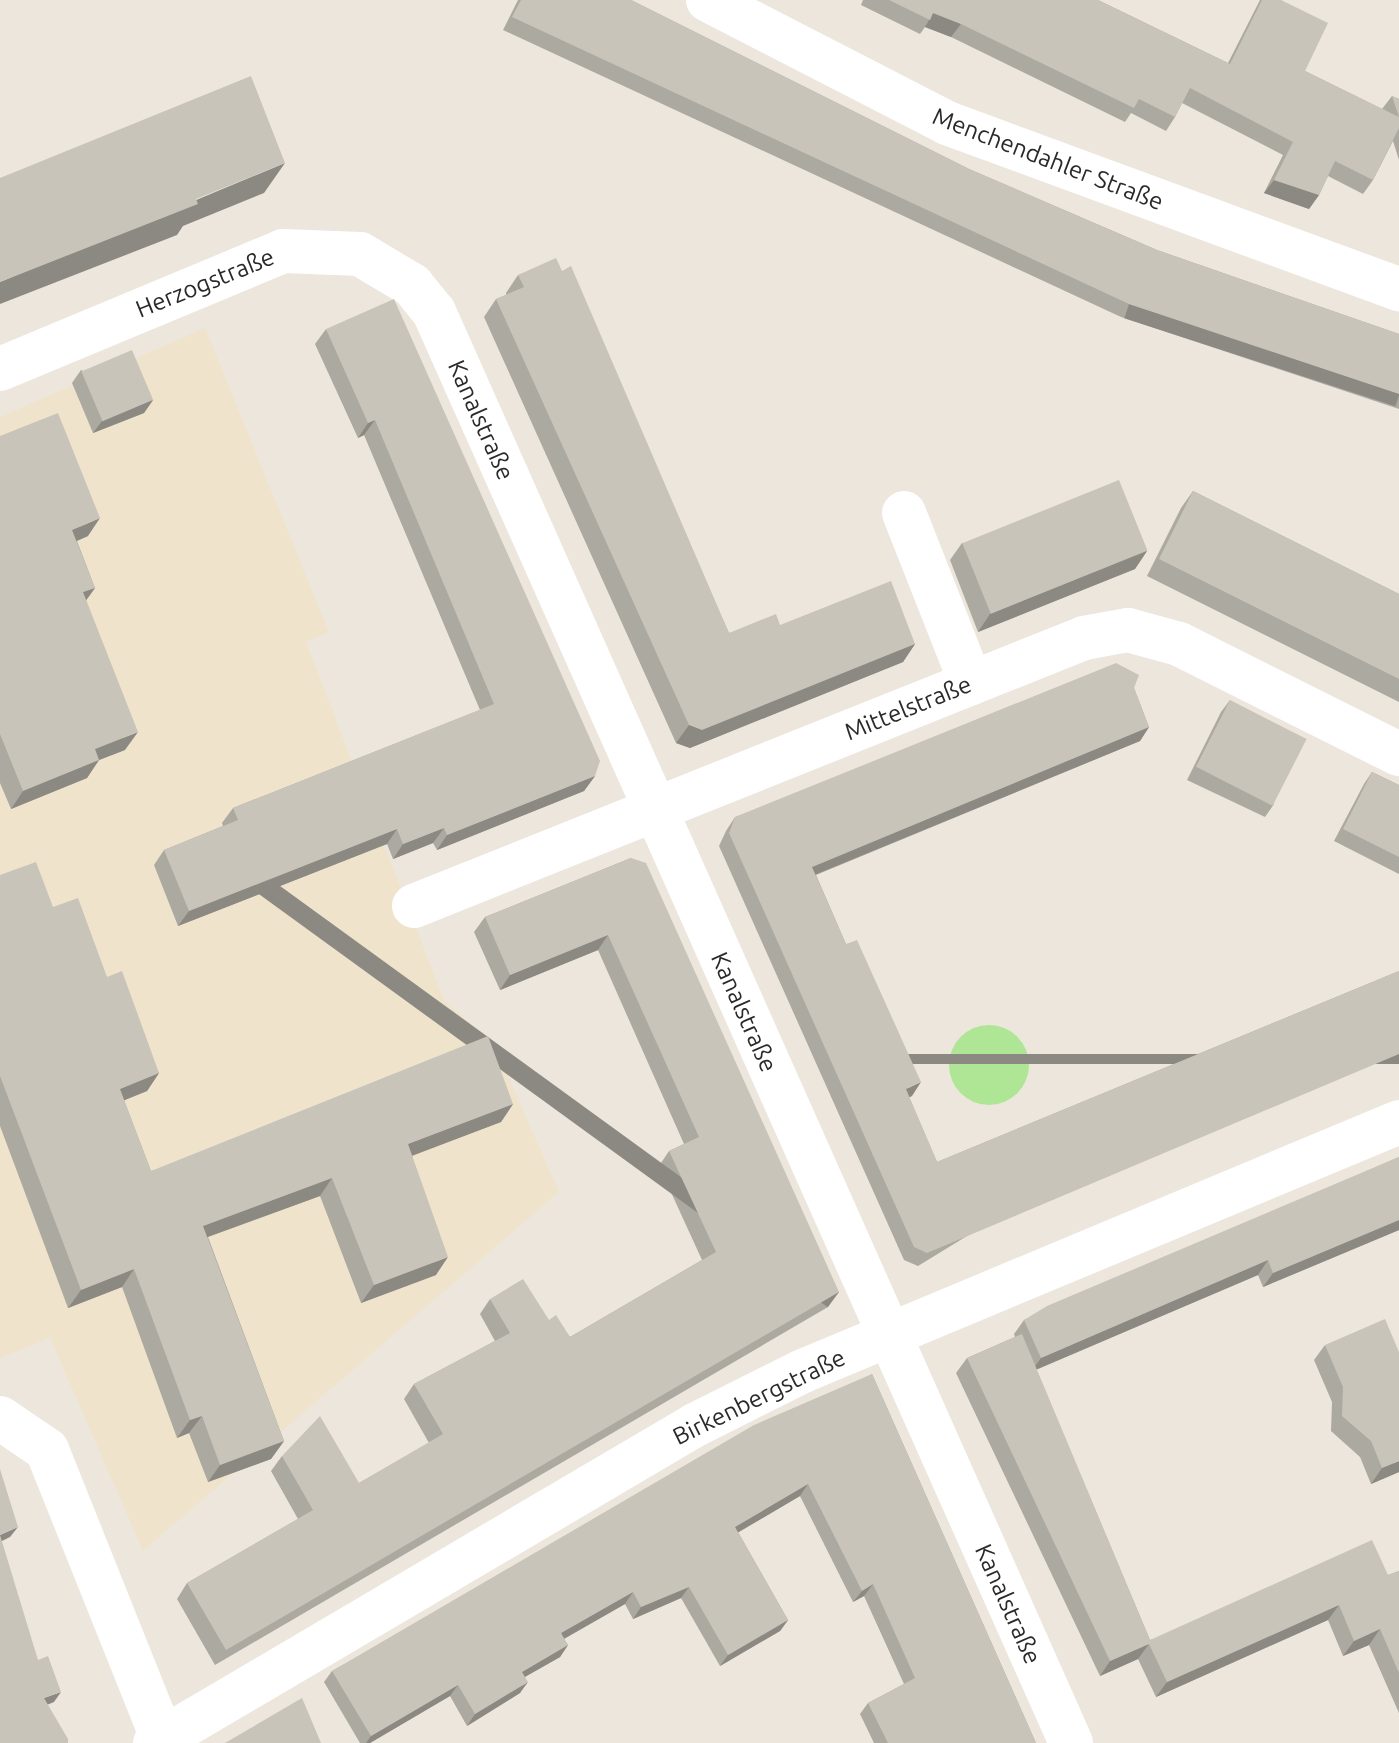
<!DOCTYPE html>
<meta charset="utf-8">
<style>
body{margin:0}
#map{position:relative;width:1399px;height:1743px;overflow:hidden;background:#ede6dc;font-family:Ubuntu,sans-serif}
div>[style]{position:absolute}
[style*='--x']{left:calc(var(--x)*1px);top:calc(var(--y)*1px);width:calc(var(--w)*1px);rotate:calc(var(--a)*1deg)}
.education>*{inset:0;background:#efe4cb}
.green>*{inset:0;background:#afe696}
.round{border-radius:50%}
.minor>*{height:44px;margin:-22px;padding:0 22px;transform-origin:22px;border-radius:22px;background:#fff}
.wall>*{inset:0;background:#aca9a0}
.shaded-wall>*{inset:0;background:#8c8982;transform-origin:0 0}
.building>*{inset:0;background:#c8c4ba;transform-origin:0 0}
span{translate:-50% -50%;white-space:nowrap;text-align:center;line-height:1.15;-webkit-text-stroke:6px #fff;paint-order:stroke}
.street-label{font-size:24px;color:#2a2a2a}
</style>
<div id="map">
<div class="education">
<div style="clip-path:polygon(205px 328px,329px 632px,306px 642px,444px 1000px,495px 1046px,559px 1192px,143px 1551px,50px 1338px,0 1358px,0 417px)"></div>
</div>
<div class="green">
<div class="round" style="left:949px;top:1025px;width:80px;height:80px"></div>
</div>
<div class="minor">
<div style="--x:708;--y:0;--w:269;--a:27.2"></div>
<div style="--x:947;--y:123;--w:482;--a:20.2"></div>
<div style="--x:0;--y:369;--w:307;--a:-22.6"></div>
<div style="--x:283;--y:251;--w:77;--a:2.2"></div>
<div style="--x:360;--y:254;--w:61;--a:30.8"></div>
<div style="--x:412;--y:285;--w:35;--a:51"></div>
<div style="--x:434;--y:312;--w:1566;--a:66"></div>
<div style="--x:904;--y:513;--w:183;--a:68.5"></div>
<div style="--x:414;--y:906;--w:722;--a:-21.8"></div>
<div style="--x:1084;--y:638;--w:45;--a:-10.3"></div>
<div style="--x:1128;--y:630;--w:53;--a:15.4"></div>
<div style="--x:1179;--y:644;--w:246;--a:26.6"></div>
<div style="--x:0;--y:1418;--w:57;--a:34.2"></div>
<div style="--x:47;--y:1450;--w:310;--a:68.2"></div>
<div style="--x:155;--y:1743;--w:627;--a:-30.49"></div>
<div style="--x:695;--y:1425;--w:121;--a:-26.6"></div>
<div style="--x:803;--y:1371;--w:646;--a:-22.67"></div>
</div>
<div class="wall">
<div style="clip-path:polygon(518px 0,631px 0,969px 169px,1157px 250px,1399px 334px,1399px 409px,1121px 317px,503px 30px)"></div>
<div style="clip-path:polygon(863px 0,1098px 0,1228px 63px,1260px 0,1281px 0,1305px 71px,1382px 109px,1392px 96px,1399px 99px,1399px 160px,1393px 141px,1373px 180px,1363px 194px,1328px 176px,1319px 195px,1309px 209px,1264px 193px,1283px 155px,1182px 103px,1175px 117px,1166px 131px,1131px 113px,1125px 122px,951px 37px,925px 27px,920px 34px,861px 5px)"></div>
<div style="clip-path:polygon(562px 271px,729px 633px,780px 625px,915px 644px,903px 662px,690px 748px,676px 743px,484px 317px,496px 299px,506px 295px,506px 293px,518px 275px)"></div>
<div style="clip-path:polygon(326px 329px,595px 776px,584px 791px,437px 850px,433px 843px,393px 859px,387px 844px,178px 926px,154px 865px,164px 850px,223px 826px,222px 823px,233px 808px,480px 710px,364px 435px,358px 438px,315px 344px)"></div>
<div style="clip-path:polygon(81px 370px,153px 400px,144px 413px,93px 433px,72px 383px)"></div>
<div style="clip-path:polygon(0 436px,88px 536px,77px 541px,95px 588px,86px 600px,125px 750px,99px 760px,87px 778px,11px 809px,0 783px)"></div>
<div style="clip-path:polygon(1193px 491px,1399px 594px,1399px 702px,1147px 576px,1181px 508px)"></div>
<div style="clip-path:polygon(962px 543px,1147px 551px,1135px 569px,978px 632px,950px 560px)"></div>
<div style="clip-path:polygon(1134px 688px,1149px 727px,1140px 741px,816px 875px,912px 1096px,909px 1097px,937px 1162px,1399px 971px,918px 1266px,904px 1260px,719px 846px,726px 831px,735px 817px)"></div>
<div style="clip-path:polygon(1230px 700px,1274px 804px,1265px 817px,1187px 780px,1221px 712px)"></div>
<div style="clip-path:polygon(1372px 772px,1399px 785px,1399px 874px,1334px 841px,1364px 784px)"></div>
<div style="clip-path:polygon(631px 858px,828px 1307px,215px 1665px,177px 1599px,187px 1583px,298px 1519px,271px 1471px,282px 1456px,359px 1483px,429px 1443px,404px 1399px,414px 1384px,495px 1341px,480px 1314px,490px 1299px,549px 1320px,570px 1337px,702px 1260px,659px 1166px,669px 1151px,684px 1144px,598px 950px,500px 990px,474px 932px,485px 917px)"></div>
<div style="clip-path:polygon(0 875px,53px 907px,107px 977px,159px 1073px,147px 1091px,124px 1100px,151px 1171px,513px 1104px,501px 1122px,412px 1155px,436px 1275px,361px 1303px,320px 1196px,208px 1237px,284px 1441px,271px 1459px,208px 1482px,189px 1433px,177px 1438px,122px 1287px,68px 1308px,0 1126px)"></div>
<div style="clip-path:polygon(1399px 1157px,1399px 1230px,1263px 1287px,1258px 1275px,1036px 1369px,1150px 1640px,1388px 1575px,1399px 1571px,1399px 1713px,1369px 1645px,1343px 1656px,1328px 1620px,1156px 1697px,1138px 1659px,1100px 1676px,956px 1373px,967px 1358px,1015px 1337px,1014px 1334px,1024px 1320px)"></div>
<div style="clip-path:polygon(1325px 1345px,1399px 1472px,1371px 1484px,1360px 1457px,1331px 1431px,1332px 1402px,1314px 1360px)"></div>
<div style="clip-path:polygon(872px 1374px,1036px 1743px,874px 1743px,860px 1714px,868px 1703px,904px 1684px,864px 1596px,853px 1602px,800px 1496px,738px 1532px,788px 1620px,780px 1631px,720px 1666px,681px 1598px,633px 1619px,625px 1604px,564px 1639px,568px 1645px,560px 1657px,525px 1677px,520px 1693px,467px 1726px,450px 1696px,370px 1743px,360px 1743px,324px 1682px,332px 1671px)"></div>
</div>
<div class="shaded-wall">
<div style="clip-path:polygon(933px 13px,961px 24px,951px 37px,925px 27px)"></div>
<div style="clip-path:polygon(285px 163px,264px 193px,183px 226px,177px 235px,0 304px,0 282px)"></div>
<div style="clip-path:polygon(1274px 180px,1319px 195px,1309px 209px,1264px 193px)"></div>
<div style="left:1129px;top:304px;width:285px;height:15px;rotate:18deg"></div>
<div style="clip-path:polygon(153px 400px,144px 413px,93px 433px,102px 421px)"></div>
<div style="clip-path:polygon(375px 420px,364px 435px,358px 438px,368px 423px)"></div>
<div style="clip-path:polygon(100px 518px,88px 536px,60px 548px,72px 530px)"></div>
<div style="clip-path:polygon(1147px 551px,1135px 569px,978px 632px,990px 614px)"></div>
<div style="clip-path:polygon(95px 588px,82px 606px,83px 592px)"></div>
<div style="clip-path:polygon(915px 644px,903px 662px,690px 748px,676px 743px,689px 725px)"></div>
<div style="clip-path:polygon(1149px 727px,1140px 741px,802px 880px,812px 867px)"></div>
<div style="clip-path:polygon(138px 732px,125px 750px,99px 760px,87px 778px,11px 809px,23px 791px,95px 749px)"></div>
<div style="clip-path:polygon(595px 776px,584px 791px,437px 850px,447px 835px)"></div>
<div style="clip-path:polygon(444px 828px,433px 843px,393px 859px,403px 844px)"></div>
<div style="clip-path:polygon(397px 829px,387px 844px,178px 926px,189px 911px)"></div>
<div style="clip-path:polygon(608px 935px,598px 950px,500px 990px,510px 975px)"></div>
<div style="left:1399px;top:1054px;width:10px;height:512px;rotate:90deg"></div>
<div style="clip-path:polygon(159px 1073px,147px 1091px,108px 1107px,120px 1089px)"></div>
<div style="clip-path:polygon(921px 1082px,912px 1096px,896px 1103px,906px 1089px)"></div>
<div style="clip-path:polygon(513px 1104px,501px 1122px,396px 1162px,408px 1144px)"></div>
<div style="clip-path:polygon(332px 1178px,320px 1196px,191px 1243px,203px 1226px)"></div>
<div style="clip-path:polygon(1399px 1220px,1399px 1230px,1263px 1287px,1273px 1273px)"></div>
<div style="clip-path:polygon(448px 1257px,436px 1275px,361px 1303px,374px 1285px)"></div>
<div style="clip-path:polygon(1268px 1260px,1258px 1275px,1031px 1372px,1041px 1358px)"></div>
<div style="clip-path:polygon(134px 1269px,122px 1287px,68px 1308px,81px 1290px)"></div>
<div style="left:839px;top:1292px;width:19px;height:710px;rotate:126deg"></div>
<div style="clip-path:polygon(202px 1416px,189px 1433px,177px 1438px,190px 1420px)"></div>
<div style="clip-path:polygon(284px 1441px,271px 1459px,208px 1482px,220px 1465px)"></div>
<div style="clip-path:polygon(1399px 1461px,1399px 1472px,1371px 1484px,1382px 1468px)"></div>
<div style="clip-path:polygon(808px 1484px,800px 1496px,727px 1539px,735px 1527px)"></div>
<div style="clip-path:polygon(18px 1527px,10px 1537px,0 1542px,0 1535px)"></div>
<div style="clip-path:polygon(873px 1584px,864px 1596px,853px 1602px,862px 1591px)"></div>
<div style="clip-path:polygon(689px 1587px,681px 1598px,633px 1619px,641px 1607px)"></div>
<div style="clip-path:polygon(633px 1592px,625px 1604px,553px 1645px,561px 1633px)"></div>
<div style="clip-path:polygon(1339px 1605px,1328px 1620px,1156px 1697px,1167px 1682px)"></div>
<div style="clip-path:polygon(788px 1620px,780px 1631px,720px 1666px,728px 1655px)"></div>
<div style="clip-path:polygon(1380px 1629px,1369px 1645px,1343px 1656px,1354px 1641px)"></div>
<div style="clip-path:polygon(1149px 1644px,1138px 1659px,1100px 1676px,1110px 1661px)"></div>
<div style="clip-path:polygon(568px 1645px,560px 1657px,514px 1683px,522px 1672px)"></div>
<div style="clip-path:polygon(528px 1682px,520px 1693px,467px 1726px,475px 1714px)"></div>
<div style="clip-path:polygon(458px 1685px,450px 1696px,370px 1743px,366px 1743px,371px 1736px)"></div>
<div style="clip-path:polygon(61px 1692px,54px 1702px,37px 1709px,44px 1698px)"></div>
</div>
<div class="building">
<div style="clip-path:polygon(521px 0,631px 0,969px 169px,1157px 250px,1399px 334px,1399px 394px,1129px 304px,512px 17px)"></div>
<div style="clip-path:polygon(889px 0,1098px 0,1230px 64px,1262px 0,1281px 0,1328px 23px,1305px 71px,1399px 117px,1392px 96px,1399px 99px,1399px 128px,1373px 180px,1335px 161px,1319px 195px,1274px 180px,1293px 142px,1190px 88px,1175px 117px,1139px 99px,1134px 108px,961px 24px,933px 13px,930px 20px)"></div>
<div style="clip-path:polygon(251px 76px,285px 163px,196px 199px,198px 204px,0 282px,0 178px)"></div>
<div style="clip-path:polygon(556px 258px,562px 271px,571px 266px,729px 633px,776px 614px,780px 625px,891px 581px,915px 644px,702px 730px,689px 725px,496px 299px,524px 287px,518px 275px)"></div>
<div style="clip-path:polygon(394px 299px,600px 761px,595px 776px,447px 835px,444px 828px,403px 844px,397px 829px,189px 911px,164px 850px,238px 820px,233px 808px,494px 704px,375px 420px,368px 423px,326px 329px)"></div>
<div style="left:132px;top:350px;width:54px;height:55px;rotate:67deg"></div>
<div style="clip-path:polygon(58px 413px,100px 518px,72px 530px,95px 588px,83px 592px,138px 732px,95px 749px,99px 760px,23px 791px,0 734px,0 436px)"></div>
<div style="left:1119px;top:480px;width:76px;height:169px;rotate:68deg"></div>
<div style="clip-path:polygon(1193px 491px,1399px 594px,1399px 679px,1159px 559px)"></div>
<div style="clip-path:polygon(1116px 663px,1139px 675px,1134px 688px,1149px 727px,812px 867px,846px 944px,857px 940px,921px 1082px,906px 1089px,937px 1162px,1399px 971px,1399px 1054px,927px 1253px,914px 1247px,729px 833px,735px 817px)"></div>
<div style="left:1230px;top:700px;width:86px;height:75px;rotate:27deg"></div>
<div style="clip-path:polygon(1372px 772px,1399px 785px,1399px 857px,1343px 829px)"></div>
<div style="clip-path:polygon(631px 858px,646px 863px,839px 1292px,226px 1650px,187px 1583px,313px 1510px,282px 1456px,320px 1416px,359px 1483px,443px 1434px,414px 1384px,510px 1333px,490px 1299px,523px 1279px,549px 1320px,556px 1315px,570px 1337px,716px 1252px,669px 1151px,699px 1137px,608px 935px,510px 975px,485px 917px)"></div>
<div style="clip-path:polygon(36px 862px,53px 907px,78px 898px,107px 977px,122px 971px,159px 1073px,120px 1089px,151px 1171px,488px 1036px,513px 1104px,408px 1144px,448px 1257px,374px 1285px,332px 1178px,203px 1226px,284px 1441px,220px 1465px,202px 1416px,190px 1420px,134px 1269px,81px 1290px,0 1076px,0 875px)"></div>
<div style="clip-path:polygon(1399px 1157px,1399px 1220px,1273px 1273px,1268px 1260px,1041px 1358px,1024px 1320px,1047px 1306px)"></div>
<div style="clip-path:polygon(1385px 1319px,1399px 1352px,1399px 1461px,1382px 1468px,1371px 1441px,1342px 1416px,1343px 1387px,1325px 1345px)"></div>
<div style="clip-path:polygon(1022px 1334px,1150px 1640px,1372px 1540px,1388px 1575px,1399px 1571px,1399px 1673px,1380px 1629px,1354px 1641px,1339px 1605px,1167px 1682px,1149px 1644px,1110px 1661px,967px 1358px)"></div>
<div style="clip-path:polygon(872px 1374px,1036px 1743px,888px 1743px,868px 1703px,915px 1678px,873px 1584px,862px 1591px,808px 1484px,735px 1527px,788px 1620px,728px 1655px,689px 1587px,641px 1607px,633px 1592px,561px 1633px,568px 1645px,522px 1672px,528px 1682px,475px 1714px,458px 1685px,371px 1736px,332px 1671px,754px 1425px)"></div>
<div style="clip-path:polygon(0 1469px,18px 1527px,0 1535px,38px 1660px,48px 1656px,61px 1692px,44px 1698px,68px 1739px,68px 1743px,0 1743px)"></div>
<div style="clip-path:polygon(302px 1698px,321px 1743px,225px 1743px)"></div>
</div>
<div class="street-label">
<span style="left:1048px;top:159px;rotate:21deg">Menchendahler Straße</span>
<span style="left:205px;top:283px;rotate:-22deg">Herzogstraße</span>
<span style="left:481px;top:420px;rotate:66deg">Kanalstraße</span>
<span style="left:908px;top:708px;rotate:-22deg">Mittelstraße</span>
<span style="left:744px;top:1012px;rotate:66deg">Kanalstraße</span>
<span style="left:759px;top:1397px;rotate:-26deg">Birkenbergstraße</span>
<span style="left:1008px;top:1604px;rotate:66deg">Kanalstraße</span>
</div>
</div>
